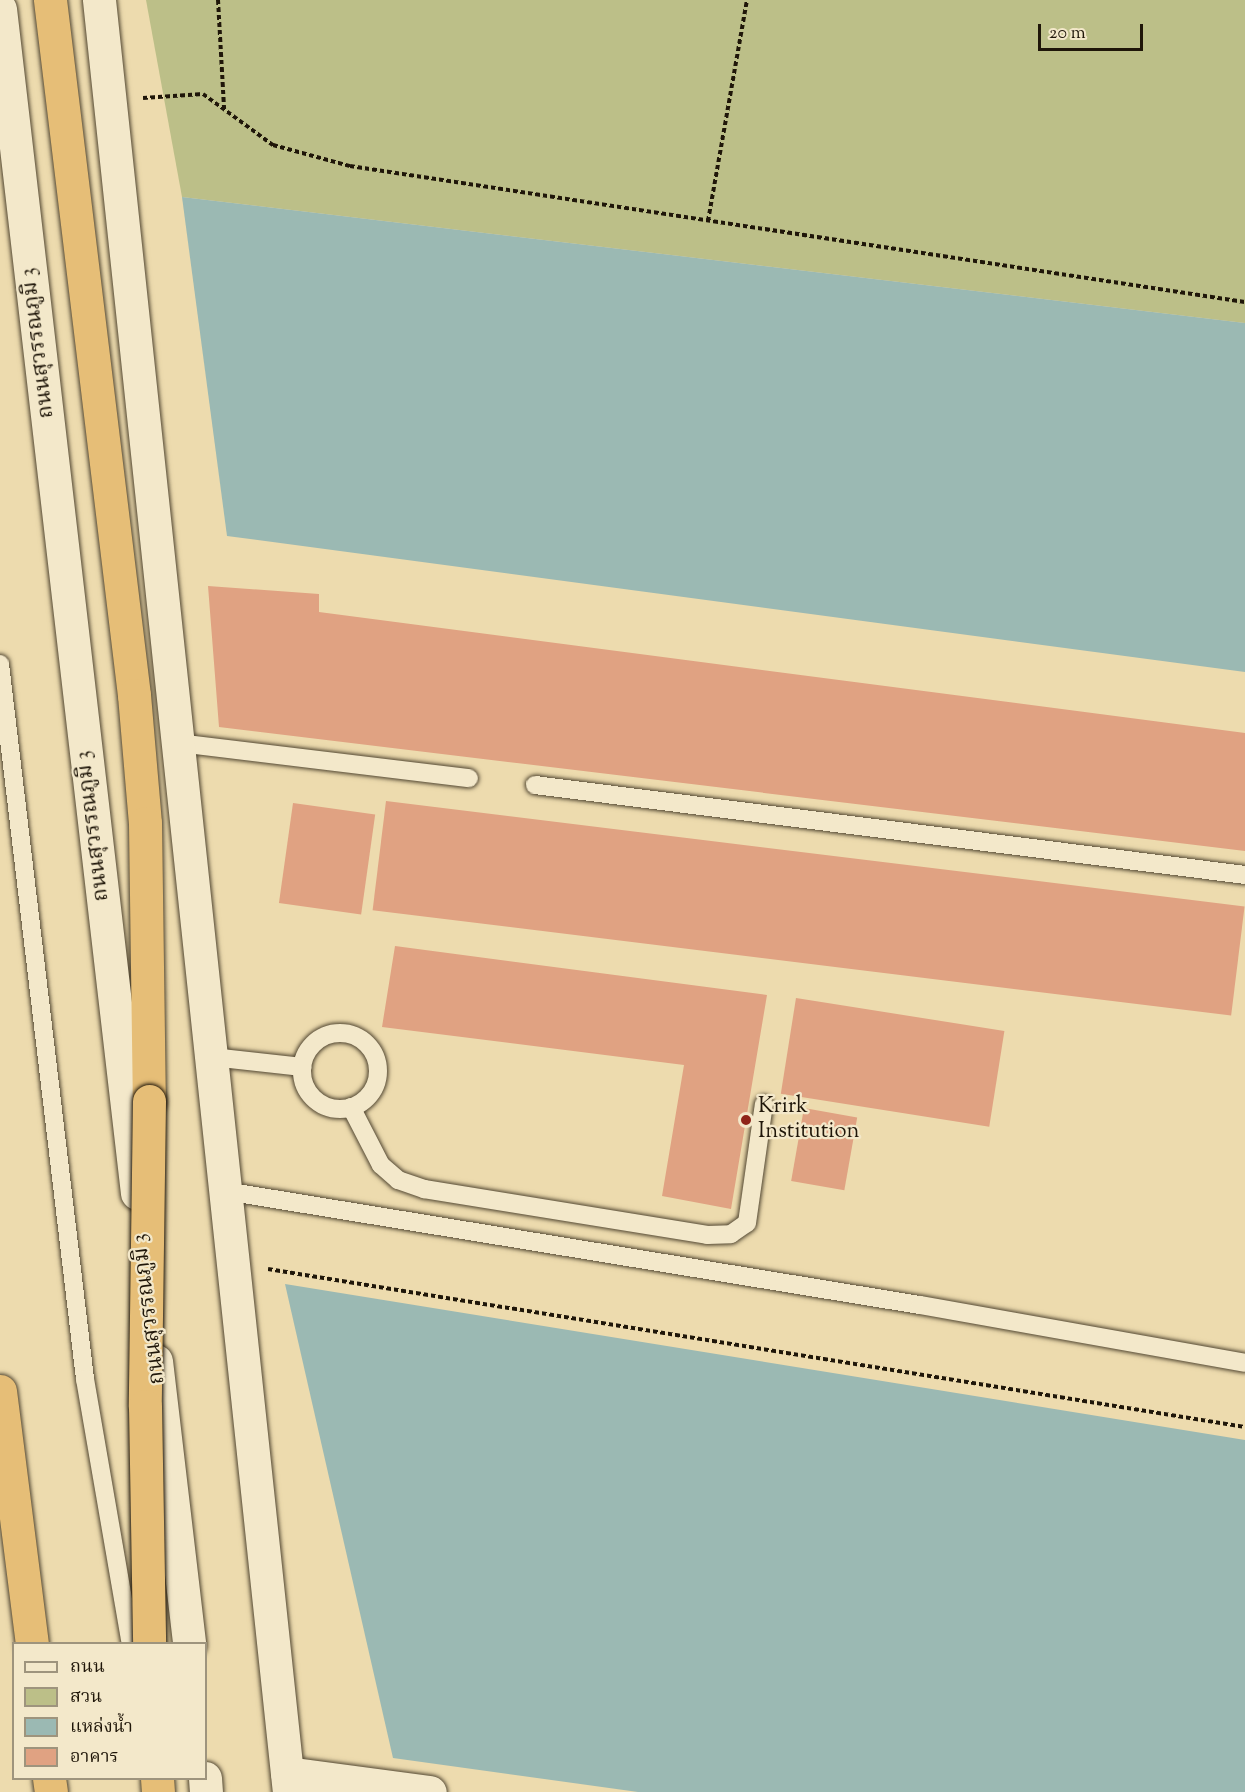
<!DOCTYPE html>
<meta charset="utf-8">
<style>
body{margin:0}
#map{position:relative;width:1245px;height:1792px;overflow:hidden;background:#eddbae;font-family:"Sorts Mill Goudy","Noto Serif Thai",serif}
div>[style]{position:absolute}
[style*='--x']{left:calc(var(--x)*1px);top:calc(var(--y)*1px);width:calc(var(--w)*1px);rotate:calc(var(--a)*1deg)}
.green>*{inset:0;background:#bcbf88}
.water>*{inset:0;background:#9bb9b3}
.building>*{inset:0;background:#e0a282;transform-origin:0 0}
.path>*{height:4px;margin-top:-2px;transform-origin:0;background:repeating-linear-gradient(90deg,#1f1609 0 4.5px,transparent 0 7.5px)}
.roads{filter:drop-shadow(0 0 2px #524732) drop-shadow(0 0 2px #524732)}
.service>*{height:18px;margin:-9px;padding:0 9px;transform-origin:9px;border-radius:9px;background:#f3e8ca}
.service>.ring{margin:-9px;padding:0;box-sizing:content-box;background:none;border:18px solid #f3e8ca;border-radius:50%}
.minor>*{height:33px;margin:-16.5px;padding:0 16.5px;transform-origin:16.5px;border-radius:16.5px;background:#f3e8ca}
.secondary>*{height:33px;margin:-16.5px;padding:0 16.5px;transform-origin:16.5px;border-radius:16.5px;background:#f3e8ca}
.motorway>*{height:33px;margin:-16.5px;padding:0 16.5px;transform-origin:16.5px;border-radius:16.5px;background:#e6be77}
.bridges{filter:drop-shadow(0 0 2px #1f1609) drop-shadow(0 0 2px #1f1609)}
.motorway-bridge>*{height:33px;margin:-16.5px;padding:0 16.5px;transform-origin:16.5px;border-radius:16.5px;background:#e6be77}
.dots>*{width:16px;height:16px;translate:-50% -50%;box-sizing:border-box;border:3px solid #f3e8ca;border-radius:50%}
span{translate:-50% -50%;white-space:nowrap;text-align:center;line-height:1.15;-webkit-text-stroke:4.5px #f3e8ca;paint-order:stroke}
.street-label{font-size:22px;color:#1f1609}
.poi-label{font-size:22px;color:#1f1609}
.left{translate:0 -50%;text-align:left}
.legend{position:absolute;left:12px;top:1642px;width:195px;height:138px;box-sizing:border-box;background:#f3e8ca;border:2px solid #9e947d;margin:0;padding:8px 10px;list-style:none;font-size:18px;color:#1f1609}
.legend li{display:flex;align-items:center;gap:12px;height:30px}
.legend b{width:30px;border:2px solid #9e947d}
.scale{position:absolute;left:1038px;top:24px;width:105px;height:27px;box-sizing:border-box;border:3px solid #1f1609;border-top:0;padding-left:8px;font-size:18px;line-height:21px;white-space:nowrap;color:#1f1609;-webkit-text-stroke:4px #f3e8ca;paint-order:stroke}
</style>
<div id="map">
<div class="green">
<div style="clip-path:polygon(146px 0,1245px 0,1245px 323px,182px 197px)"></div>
</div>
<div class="water">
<div style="clip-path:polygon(182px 197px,1245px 323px,1245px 672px,227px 536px)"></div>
<div style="clip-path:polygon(285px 1284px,1245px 1440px,1245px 1792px,638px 1792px,393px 1758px)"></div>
</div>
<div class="building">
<div style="clip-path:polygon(208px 586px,319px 594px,319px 612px,1245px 733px,1245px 851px,219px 727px)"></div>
<div style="left:386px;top:801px;width:865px;height:110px;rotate:7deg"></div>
<div style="left:293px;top:803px;width:83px;height:101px;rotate:8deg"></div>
<div style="clip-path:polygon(395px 946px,767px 995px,731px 1209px,662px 1196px,684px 1065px,382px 1027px)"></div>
<div style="left:796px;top:998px;width:211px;height:97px;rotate:9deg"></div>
<div style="left:804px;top:1108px;width:54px;height:74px;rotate:10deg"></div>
</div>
<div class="path">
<div style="--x:218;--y:0;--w:109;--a:86.8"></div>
<div style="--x:143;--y:98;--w:60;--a:-3.8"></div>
<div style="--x:203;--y:94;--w:87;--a:36.1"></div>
<div style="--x:273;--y:145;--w:80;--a:15.3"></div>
<div style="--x:350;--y:166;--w:905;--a:8.64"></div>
<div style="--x:708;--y:221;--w:224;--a:-80"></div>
<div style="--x:268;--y:1269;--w:990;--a:9.19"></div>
</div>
<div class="roads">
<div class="service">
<div style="--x:0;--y:664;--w:720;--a:83.22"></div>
<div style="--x:85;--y:1379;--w:269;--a:80.2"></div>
<div style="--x:178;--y:743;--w:293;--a:6.9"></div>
<div style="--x:535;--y:785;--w:716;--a:7.22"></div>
<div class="ring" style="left:302px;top:1033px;width:58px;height:58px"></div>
<div style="--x:212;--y:1057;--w:91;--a:6.3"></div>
<div style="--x:351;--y:1107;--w:65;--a:62.7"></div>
<div style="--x:381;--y:1165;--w:23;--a:41"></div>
<div style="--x:398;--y:1180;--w:28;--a:19"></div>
<div style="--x:424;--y:1189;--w:287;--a:9.2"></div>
<div style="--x:707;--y:1235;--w:24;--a:-2"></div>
<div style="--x:731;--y:1234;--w:19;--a:-35"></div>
<div style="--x:747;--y:1223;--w:120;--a:-81.9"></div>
<div style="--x:225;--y:1191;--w:704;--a:9.32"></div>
<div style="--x:920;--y:1305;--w:330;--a:10.1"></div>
</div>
<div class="minor">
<div style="--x:99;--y:0;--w:1802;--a:83.95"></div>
<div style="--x:287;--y:1773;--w:144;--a:7.6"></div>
</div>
<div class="secondary">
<div style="--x:0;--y:9;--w:1192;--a:83.4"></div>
<div style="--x:156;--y:1361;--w:285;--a:83.3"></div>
<div style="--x:205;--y:1778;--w:14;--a:86"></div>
</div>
<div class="motorway">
<div style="--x:50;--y:0;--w:700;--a:83.11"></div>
<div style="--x:134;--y:695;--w:128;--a:85.1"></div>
<div style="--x:145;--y:823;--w:278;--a:89.2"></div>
<div style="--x:0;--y:1391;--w:255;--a:82.8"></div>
<div style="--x:49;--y:1778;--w:14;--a:82"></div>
<div style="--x:157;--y:1778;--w:14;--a:86"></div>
</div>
</div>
<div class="bridges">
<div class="motorway-bridge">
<div style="--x:149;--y:1101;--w:305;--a:90.8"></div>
<div style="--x:145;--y:1406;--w:238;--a:89"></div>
</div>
</div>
<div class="dots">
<div style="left:746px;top:1120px;background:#8f2418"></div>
</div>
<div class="street-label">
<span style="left:39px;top:343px;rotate:-97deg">ถนนสุวรรณภูมิ 3</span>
<span style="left:94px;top:826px;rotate:-97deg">ถนนสุวรรณภูมิ 3</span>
<span style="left:150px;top:1309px;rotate:-97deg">ถนนสุวรรณภูมิ 3</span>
</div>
<div class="poi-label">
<span class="left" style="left:758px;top:1120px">Krirk<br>Institution</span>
</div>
<ul class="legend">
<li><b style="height:8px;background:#f3e8ca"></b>ถนน</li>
<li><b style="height:16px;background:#bcbf88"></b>สวน</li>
<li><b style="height:16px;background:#9bb9b3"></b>แหล่งน้ำ</li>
<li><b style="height:16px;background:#e0a282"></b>อาคาร</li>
</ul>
<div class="scale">20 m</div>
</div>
